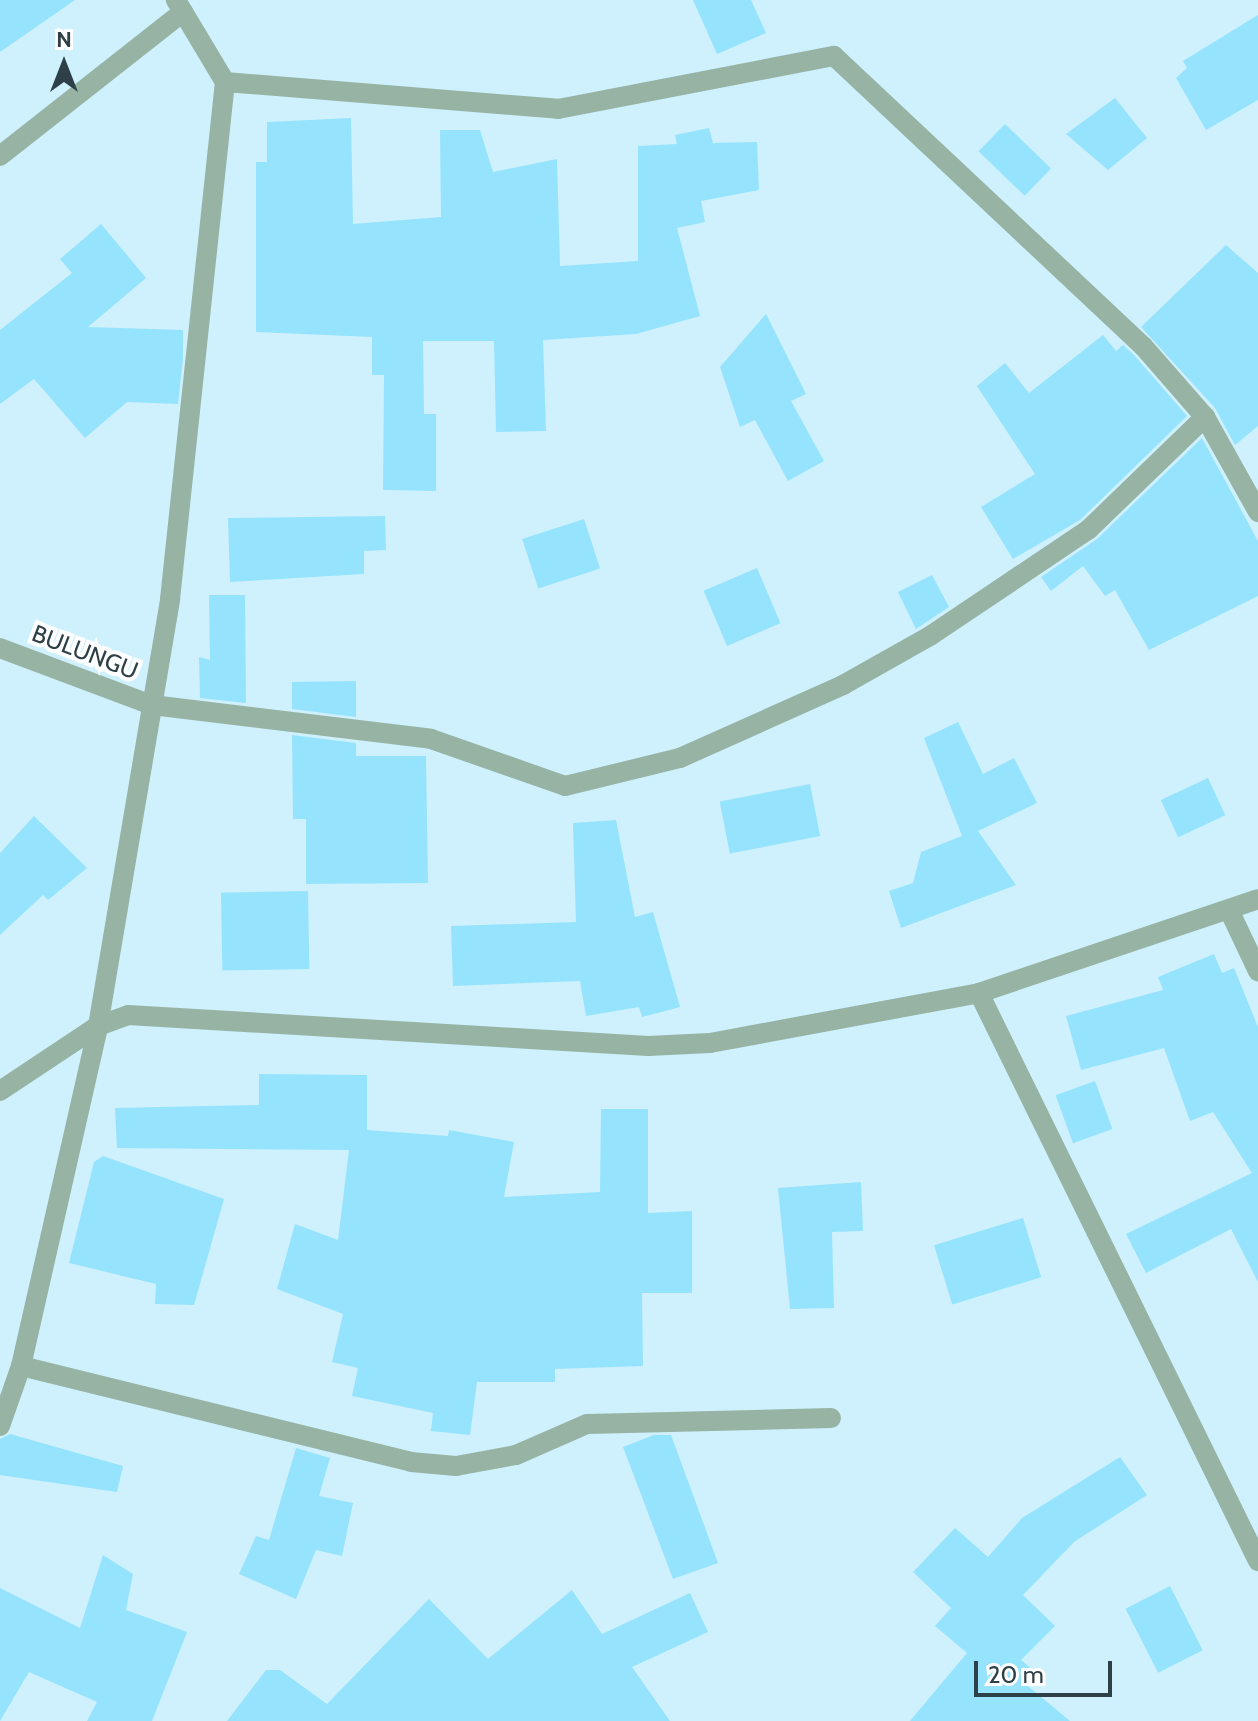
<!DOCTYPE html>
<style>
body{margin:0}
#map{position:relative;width:1258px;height:1721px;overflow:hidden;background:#cef1fd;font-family:Cabin,sans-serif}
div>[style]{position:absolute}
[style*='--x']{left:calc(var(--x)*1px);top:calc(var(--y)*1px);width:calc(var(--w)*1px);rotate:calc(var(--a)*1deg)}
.building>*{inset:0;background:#96e3fe;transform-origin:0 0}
.minor>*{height:20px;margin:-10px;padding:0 10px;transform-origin:10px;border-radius:10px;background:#97b3a4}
span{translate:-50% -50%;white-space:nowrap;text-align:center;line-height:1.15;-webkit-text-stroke:8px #fff;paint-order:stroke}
.street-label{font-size:24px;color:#2e4047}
.north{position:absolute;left:24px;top:24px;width:80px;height:80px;-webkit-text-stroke:6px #fff;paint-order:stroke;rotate:0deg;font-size:22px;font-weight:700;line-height:32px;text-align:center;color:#2e4047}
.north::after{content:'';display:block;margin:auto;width:28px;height:36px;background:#2e4047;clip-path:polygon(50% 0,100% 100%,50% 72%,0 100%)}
.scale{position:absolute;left:974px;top:1661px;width:138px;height:36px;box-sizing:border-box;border:4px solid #2e4047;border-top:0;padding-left:10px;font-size:24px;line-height:28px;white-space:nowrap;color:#2e4047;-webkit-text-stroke:6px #fff;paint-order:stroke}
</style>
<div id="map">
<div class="building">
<div style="clip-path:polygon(0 0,75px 0,0 52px)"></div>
<div style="clip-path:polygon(693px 0,751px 0,766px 33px,717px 54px)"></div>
<div style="clip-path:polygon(1258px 15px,1258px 100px,1206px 130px,1176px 78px,1187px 68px,1183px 61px)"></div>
<div style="clip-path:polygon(1115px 98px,1147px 138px,1108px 170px,1066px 134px)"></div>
<div style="clip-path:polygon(351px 118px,353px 224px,441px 217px,440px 130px,480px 130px,493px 172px,557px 159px,560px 266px,638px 261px,638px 146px,677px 144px,675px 135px,709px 128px,713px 143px,757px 142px,759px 190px,701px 201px,705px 222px,677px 228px,700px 316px,636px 334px,543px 340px,546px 431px,496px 432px,494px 341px,423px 341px,424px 414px,436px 414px,436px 491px,383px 490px,384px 375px,372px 375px,372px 337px,256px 332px,256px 162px,267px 162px,267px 122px)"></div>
<div style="left:1005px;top:124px;width:64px;height:38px;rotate:44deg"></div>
<div style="clip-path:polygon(101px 224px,146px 278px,88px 327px,183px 330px,183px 358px,178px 404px,127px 402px,85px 438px,34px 379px,0 404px,0 330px,72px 273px,60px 259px)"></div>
<div style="clip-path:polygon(1226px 245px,1258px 273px,1258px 426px,1235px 445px,1215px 408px,1141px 327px)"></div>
<div style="clip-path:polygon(766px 314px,806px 394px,791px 401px,824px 461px,788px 481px,755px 420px,740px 427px,720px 367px)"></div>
<div style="clip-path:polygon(1103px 335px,1116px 351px,1123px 345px,1134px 355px,1187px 416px,1080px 520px,1013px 559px,981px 507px,1035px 474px,977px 386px,1005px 363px,1029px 393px)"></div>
<div style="clip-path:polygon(1202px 438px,1258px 541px,1258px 596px,1149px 650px,1115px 590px,1105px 596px,1083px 566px,1051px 591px,1041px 577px,1097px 539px)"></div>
<div style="clip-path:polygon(385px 516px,386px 550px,364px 551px,364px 574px,230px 582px,228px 518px)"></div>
<div style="left:584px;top:519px;width:52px;height:65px;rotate:72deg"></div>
<div style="left:757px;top:568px;width:60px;height:58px;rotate:67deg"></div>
<div style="clip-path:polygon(932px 575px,949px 607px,916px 629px,898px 592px)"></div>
<div style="clip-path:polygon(209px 595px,245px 595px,246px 703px,200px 698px,199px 657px,210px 660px)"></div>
<div style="clip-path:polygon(356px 681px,356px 717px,292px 709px,292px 682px)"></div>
<div style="clip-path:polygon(958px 722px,983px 774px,1014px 758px,1037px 803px,978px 831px,1016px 885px,901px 928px,889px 891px,913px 883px,921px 852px,962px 836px,924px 738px)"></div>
<div style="clip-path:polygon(292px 735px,356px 743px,356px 756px,426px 756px,428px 883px,306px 884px,306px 819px,293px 819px)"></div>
<div style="left:1208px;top:778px;width:41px;height:52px;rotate:65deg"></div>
<div style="left:810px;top:784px;width:53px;height:92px;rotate:79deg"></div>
<div style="clip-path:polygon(34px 816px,87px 868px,48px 900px,43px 895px,0 935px,0 853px)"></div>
<div style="clip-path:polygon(616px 820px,635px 917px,653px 912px,680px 1007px,642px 1017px,639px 1007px,586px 1016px,580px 981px,453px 986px,451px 926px,576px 922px,573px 823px)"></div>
<div style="left:308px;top:891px;width:78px;height:87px;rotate:89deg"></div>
<div style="clip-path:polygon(1214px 954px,1222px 973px,1234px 968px,1258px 1027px,1258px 1282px,1231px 1229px,1146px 1273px,1126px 1234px,1252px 1173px,1213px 1112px,1190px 1121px,1164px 1048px,1081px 1070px,1066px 1016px,1163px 990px,1158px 977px)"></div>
<div style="clip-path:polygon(259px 1074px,367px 1075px,367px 1130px,448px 1136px,449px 1130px,514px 1142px,504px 1197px,600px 1192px,601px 1109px,648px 1109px,648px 1213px,692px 1211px,692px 1293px,642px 1293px,643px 1366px,555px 1369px,555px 1382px,477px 1382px,470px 1435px,431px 1431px,433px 1413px,352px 1396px,358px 1368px,332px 1362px,343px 1314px,277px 1289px,295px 1224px,338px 1240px,349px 1150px,117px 1148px,115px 1108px,259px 1105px)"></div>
<div style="left:1095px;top:1081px;width:51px;height:42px;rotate:70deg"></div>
<div style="clip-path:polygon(103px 1156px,224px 1199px,194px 1305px,155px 1304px,156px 1284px,69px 1263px,94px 1162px)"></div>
<div style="clip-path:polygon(861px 1182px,863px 1231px,832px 1232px,834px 1308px,790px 1309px,778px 1188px)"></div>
<div style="left:1023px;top:1218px;width:62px;height:93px;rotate:73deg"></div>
<div style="clip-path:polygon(10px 1434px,123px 1466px,117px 1492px,0 1475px,0 1439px)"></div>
<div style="clip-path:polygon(654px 1435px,671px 1435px,718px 1563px,673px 1579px,623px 1447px)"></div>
<div style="clip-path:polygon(296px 1448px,330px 1458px,319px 1496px,353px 1503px,342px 1556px,316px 1550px,296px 1599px,239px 1574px,256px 1536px,269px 1540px)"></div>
<div style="clip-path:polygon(1120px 1457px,1147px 1495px,1074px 1542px,1023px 1595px,1055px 1626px,1021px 1660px,1033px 1670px,1023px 1682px,1070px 1721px,910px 1721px,967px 1653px,935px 1626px,951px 1608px,913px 1572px,955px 1528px,988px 1557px,1022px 1518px)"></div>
<div style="clip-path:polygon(103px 1555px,133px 1574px,126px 1610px,187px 1632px,152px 1721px,87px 1721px,97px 1702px,29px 1672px,0 1721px,0 1588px,80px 1628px)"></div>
<div style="left:1170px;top:1586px;width:72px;height:50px;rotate:63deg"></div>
<div style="clip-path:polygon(572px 1590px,602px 1634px,690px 1593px,708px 1632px,632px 1667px,670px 1721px,227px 1721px,266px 1670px,280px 1670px,327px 1704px,429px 1599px,488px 1659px)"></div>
</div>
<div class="minor">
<div style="--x:225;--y:82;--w:334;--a:4.6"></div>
<div style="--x:558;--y:109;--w:281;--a:-10.9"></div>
<div style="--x:834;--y:56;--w:424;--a:43.2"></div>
<div style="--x:1143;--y:346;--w:94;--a:48.9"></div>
<div style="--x:1205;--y:417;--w:109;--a:60.8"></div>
<div style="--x:0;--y:156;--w:233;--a:-38.2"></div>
<div style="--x:0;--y:648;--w:162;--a:20.6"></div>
<div style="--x:152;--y:705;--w:281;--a:6.9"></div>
<div style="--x:431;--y:739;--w:142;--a:19.3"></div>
<div style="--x:565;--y:786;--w:118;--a:-13.7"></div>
<div style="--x:680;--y:758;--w:179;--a:-24.1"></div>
<div style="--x:843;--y:685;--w:100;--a:-29.4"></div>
<div style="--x:930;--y:636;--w:190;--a:-33.9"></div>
<div style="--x:1088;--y:530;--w:163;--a:-44"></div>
<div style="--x:1229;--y:910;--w:68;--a:64.6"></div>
<div style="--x:979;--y:993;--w:633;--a:63.84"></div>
<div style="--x:0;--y:1091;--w:118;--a:-33.6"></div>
<div style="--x:98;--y:1026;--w:32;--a:-20"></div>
<div style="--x:128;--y:1015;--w:521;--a:3.41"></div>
<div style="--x:648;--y:1046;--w:62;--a:-2.8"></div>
<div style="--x:710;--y:1043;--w:274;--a:-10.5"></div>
<div style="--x:979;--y:993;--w:294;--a:-18.6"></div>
<div style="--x:21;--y:1366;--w:402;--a:13.8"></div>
<div style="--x:411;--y:1462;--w:45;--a:5.1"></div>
<div style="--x:456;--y:1466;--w:61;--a:-10.4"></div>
<div style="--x:516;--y:1455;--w:77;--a:-23.6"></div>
<div style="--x:587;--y:1424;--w:244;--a:-1.4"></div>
<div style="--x:0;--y:1426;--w:64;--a:-70.7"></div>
<div style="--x:21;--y:1366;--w:349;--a:-77.2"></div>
<div style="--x:98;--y:1026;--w:433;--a:-80.4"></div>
<div style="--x:170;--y:599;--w:520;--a:-83.93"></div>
<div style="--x:225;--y:82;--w:96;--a:-120.9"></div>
</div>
<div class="street-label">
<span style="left:85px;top:652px;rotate:21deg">BULUNGU</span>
</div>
<div class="north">N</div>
<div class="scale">20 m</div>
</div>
